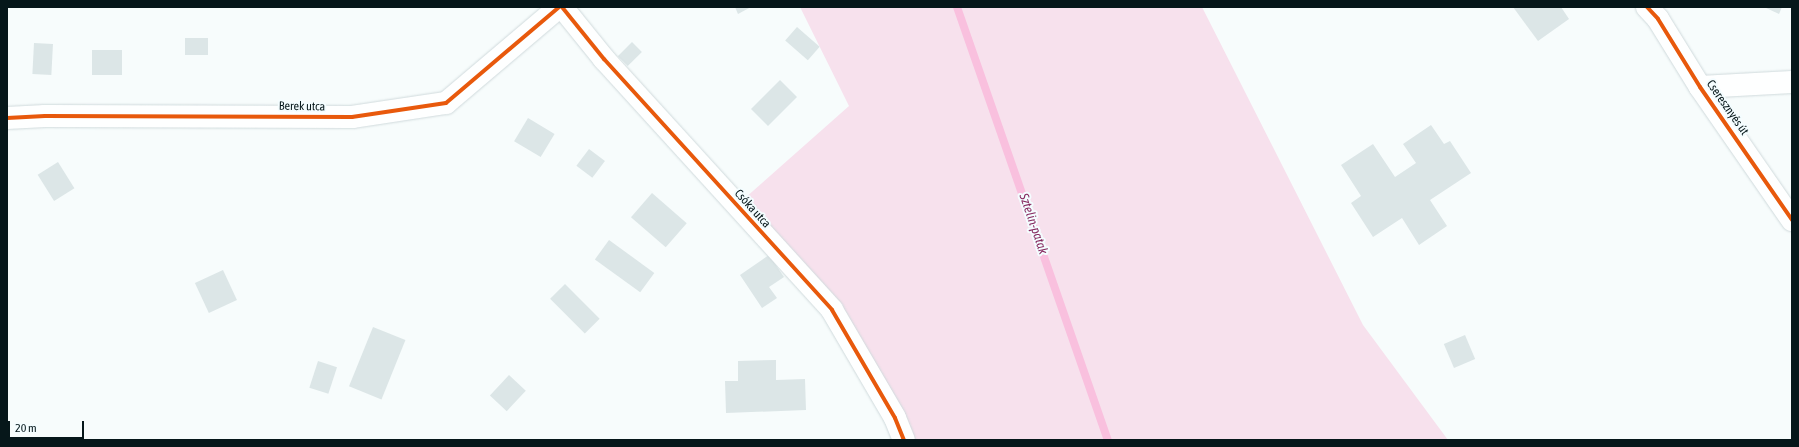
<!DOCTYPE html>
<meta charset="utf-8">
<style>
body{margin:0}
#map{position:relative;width:1799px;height:447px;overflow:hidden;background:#f7fcfc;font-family:"Asap Condensed",sans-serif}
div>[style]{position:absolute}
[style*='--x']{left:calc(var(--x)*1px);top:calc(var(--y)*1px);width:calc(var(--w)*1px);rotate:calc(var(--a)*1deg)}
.green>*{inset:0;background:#f7e1ed}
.stream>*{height:8px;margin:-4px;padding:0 4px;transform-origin:4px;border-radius:4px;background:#f9c0de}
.building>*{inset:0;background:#dce6e7;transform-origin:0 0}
.roads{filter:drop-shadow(0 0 1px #d0dadc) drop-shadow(0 0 1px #d0dadc)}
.minor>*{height:22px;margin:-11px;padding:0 11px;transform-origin:11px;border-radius:11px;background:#feffff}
.cycleway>*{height:4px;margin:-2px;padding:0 2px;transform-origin:2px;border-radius:2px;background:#e8590c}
span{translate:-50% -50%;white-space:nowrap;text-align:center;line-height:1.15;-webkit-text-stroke:4px #f4fdff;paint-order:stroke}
.street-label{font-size:12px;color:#06171a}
.water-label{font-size:13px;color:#86295f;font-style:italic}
.frame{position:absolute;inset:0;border:8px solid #06171a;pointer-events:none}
.scale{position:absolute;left:8px;top:421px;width:76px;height:18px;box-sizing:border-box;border:2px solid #06171a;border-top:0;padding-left:5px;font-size:12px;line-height:14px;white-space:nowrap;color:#06171a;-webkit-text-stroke:3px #f4fdff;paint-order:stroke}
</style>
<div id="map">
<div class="green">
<div style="clip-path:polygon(800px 7px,1202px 7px,1363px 325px,1448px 440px,904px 440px,832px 310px,736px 206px,849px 106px)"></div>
</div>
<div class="stream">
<div style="--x:957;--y:7;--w:459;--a:70.8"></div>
</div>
<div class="building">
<div style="clip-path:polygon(735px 7px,751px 7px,738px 14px)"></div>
<div style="clip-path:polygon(1513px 7px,1561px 7px,1569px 19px,1538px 41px)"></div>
<div style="clip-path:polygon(1764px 7px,1782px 7px,1779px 14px)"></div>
<div style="left:797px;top:27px;width:30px;height:18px;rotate:41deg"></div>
<div style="left:185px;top:38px;width:23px;height:17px"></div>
<div style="left:632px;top:42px;width:14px;height:20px;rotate:45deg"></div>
<div style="left:34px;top:43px;width:19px;height:31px;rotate:3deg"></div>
<div style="left:92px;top:50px;width:30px;height:25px"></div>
<div style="left:780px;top:80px;width:24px;height:41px;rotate:45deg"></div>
<div style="left:528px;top:118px;width:31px;height:27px;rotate:31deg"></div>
<div style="clip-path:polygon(1431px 125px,1444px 144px,1450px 141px,1471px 173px,1430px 200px,1447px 226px,1419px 245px,1402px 218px,1373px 237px,1351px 203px,1361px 196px,1341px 165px,1373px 144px,1395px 177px,1416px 163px,1403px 144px)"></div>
<div style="left:589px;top:149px;width:20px;height:21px;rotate:37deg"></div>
<div style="left:58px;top:162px;width:31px;height:24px;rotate:58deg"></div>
<div style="left:652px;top:193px;width:46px;height:32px;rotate:41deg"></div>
<div style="left:609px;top:240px;width:56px;height:24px;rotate:36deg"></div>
<div style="clip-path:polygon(769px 255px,784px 277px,769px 287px,777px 298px,762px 308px,740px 275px)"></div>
<div style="left:223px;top:270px;width:33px;height:31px;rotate:65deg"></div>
<div style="left:565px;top:284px;width:49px;height:21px;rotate:45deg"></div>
<div style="left:373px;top:327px;width:35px;height:64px;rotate:22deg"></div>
<div style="left:1465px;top:335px;width:26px;height:23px;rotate:67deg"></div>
<div style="clip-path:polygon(776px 360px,776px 380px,805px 379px,806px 410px,726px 413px,725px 381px,738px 381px,738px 361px)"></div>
<div style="left:318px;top:361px;width:20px;height:28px;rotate:18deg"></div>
<div style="left:509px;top:375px;width:23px;height:28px;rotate:43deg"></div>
</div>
<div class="roads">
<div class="minor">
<div style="--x:562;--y:7;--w:67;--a:51.1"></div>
<div style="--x:604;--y:59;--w:339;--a:47.7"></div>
<div style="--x:832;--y:310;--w:125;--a:59.7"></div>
<div style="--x:895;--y:418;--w:24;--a:68"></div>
<div style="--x:1647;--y:7;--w:16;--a:47"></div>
<div style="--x:1658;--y:19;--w:80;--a:58.3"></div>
<div style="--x:1700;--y:87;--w:162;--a:55.3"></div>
<div style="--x:1700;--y:87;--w:92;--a:-3.1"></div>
<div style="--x:7;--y:118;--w:38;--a:-3"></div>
<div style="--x:45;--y:116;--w:307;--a:0.2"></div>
<div style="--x:352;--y:117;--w:95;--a:-8.5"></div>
<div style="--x:446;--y:103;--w:148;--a:-40.3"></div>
</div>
</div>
<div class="cycleway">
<div style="--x:562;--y:7;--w:67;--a:51.1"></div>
<div style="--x:604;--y:59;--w:339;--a:47.7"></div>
<div style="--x:832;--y:310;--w:125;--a:59.7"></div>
<div style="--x:895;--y:418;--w:24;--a:68"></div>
<div style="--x:1647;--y:7;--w:16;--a:47"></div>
<div style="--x:1658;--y:19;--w:80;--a:58.3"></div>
<div style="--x:1700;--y:87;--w:162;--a:55.3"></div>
<div style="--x:7;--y:118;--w:38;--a:-3"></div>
<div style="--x:45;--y:116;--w:307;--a:0.2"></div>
<div style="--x:352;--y:117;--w:95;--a:-8.5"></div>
<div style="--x:446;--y:103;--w:148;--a:-40.3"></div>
</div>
<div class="street-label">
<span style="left:302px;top:107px;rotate:1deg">Berek utca</span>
<span style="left:1727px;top:108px;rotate:55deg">Cseresznyés út</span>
<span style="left:752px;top:209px;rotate:48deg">Csóka utca</span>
</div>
<div class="water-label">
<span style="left:1033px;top:224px;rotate:71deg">Sztelin-patak</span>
</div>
<div class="frame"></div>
<div class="scale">20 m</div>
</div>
